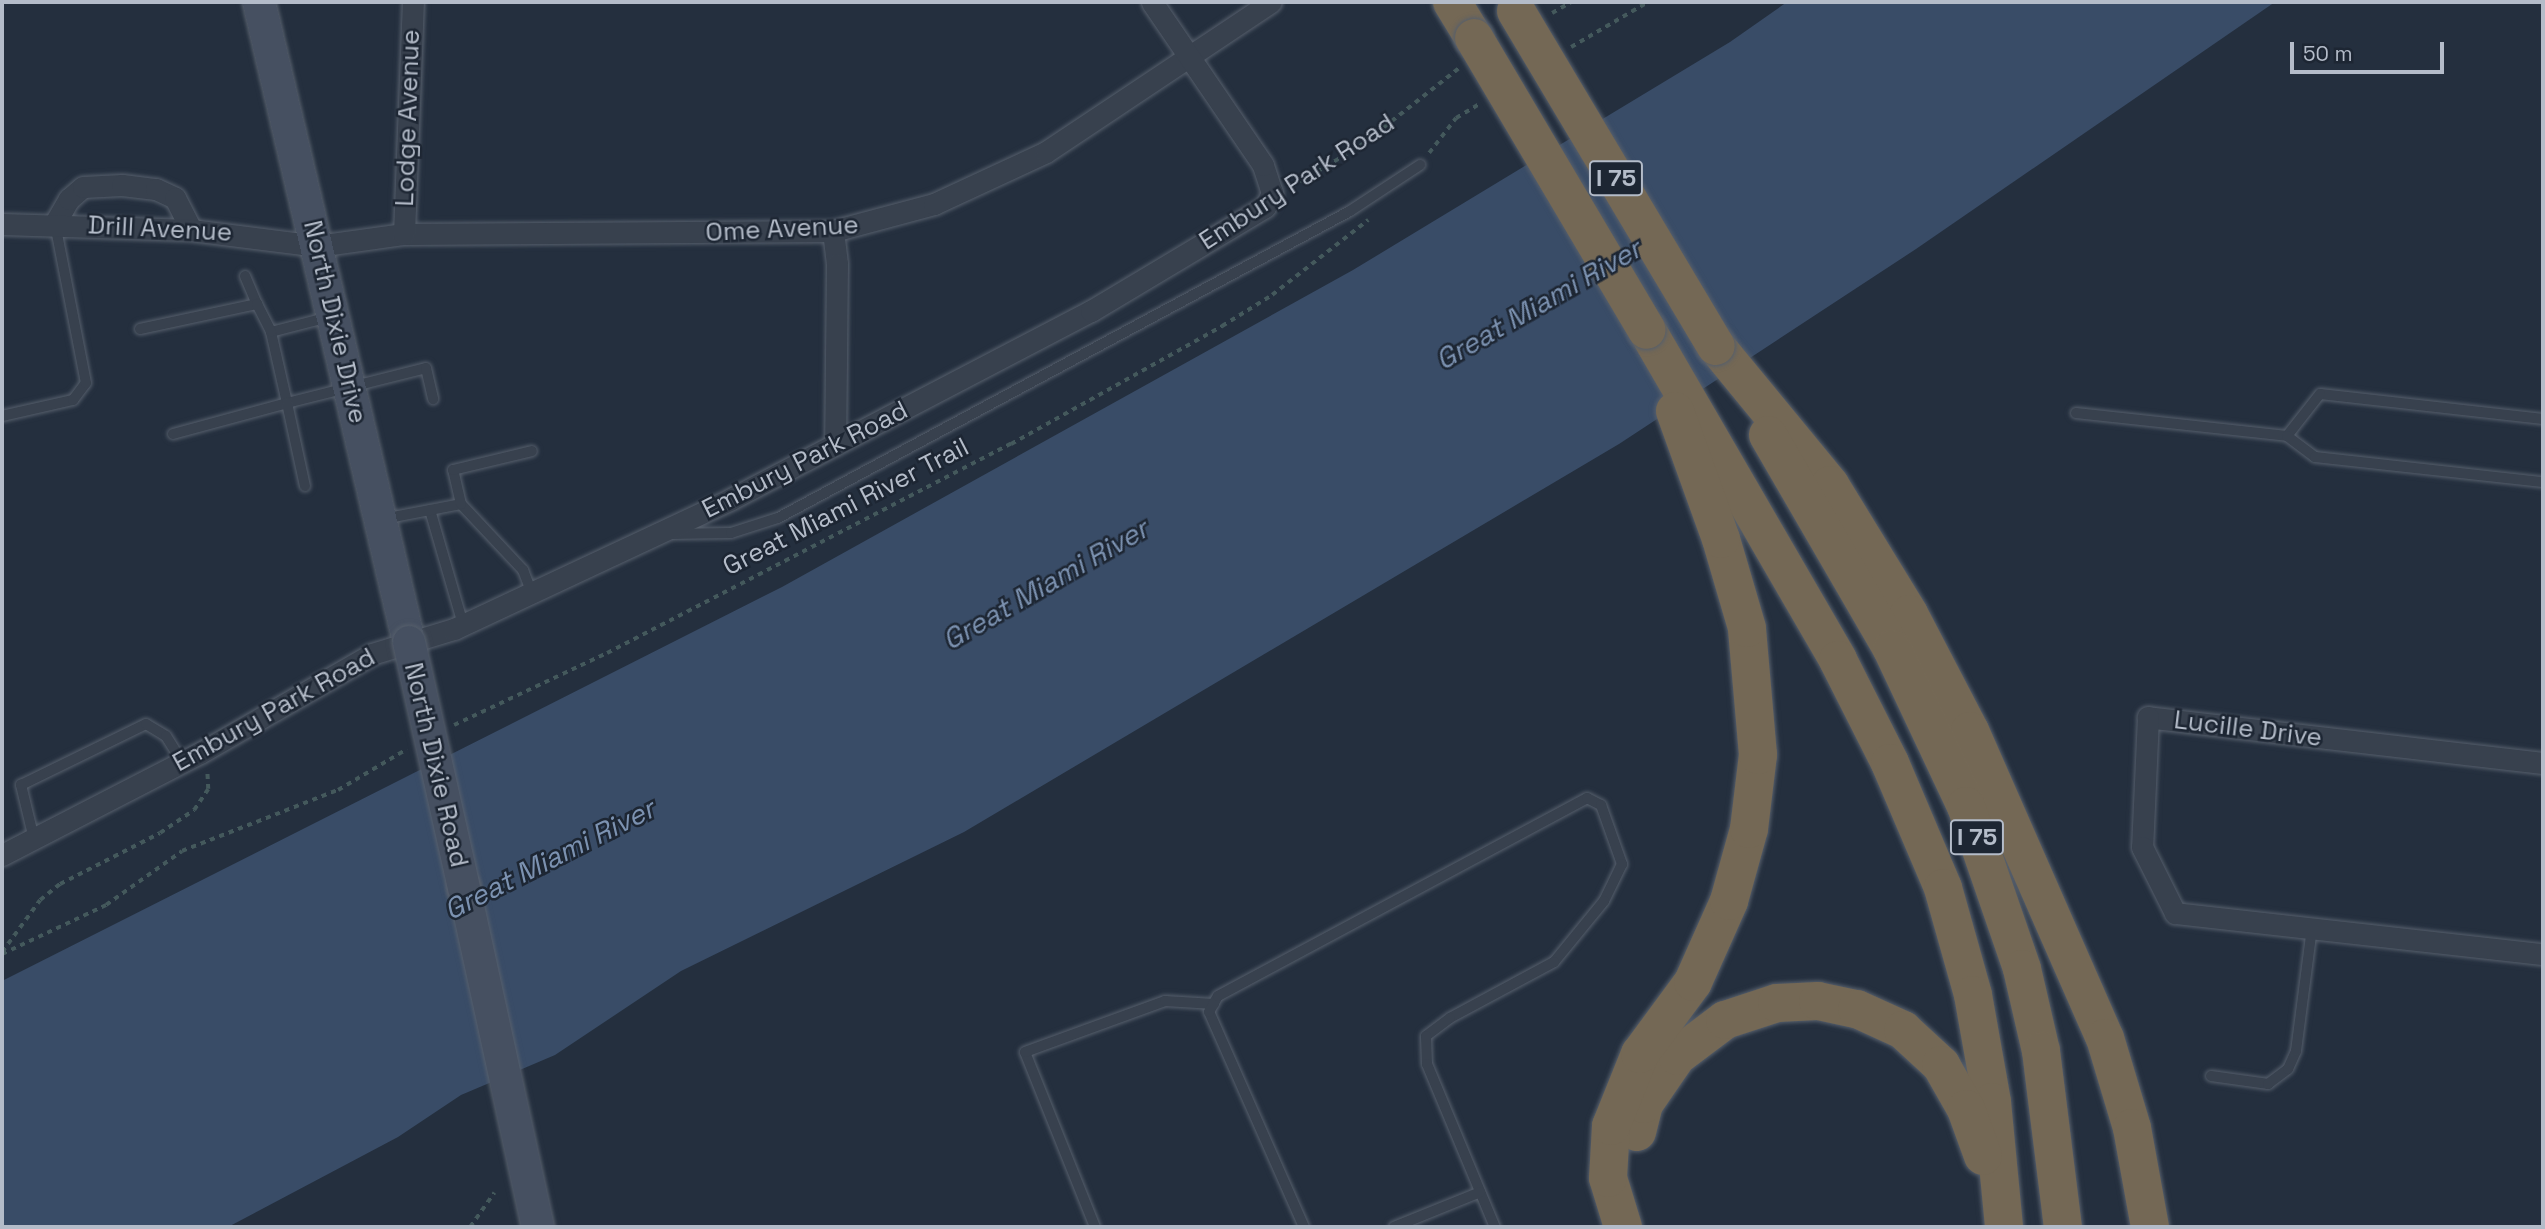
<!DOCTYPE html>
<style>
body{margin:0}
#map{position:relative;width:2545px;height:1229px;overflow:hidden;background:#242f3e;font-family:"Space Grotesk",sans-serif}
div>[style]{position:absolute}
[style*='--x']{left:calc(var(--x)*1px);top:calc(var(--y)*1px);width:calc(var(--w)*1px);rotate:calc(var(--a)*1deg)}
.water>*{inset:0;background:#394c67}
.path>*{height:3.5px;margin-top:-1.75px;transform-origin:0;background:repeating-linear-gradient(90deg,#44595c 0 5px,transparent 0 10px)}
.roads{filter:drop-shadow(0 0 2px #565f6c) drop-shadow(0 0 2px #565f6c)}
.service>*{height:10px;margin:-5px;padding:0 5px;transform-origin:5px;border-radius:5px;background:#38414e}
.minor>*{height:21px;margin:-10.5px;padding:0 10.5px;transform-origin:10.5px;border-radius:10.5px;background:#38414e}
.secondary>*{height:32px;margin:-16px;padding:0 16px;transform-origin:16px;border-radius:16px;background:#465061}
.motorway>*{height:38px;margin:-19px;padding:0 19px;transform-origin:19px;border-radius:19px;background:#746855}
.bridges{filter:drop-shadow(0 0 2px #565f6c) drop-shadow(0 0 2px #565f6c)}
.secondary-bridge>*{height:32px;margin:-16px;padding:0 16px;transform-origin:16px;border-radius:16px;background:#465061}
.motorway-bridge>*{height:38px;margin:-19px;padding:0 19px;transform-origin:19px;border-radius:19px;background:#746855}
span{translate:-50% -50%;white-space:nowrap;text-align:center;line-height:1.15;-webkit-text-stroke:5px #1d2633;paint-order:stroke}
.shield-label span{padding:2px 5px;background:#1d2633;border:2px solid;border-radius:5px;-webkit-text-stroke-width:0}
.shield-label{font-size:24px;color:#b4bcc9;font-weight:700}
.street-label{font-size:26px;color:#b4bcc9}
.water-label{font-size:28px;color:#7c92b1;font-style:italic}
.frame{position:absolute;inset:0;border:4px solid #b4bcc9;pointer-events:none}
.scale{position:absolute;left:2290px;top:42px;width:154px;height:32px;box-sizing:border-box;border:4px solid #b4bcc9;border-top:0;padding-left:9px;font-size:21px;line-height:24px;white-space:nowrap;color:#b4bcc9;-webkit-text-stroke:5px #1d2633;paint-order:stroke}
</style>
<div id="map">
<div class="water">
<div style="clip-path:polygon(1787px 2px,2275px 2px,1916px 249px,1619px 444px,964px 832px,681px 971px,555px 1055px,461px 1095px,398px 1137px,228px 1227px,2px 1227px,2px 981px,782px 587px,1353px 270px,1730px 42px)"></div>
</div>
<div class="path">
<div style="--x:1552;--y:13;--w:22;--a:-30"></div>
<div style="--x:1571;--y:47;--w:89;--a:-30.3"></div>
<div style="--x:1429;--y:153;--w:44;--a:-52.4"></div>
<div style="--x:1456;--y:118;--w:29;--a:-31"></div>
<div style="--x:1291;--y:187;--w:80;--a:-30.7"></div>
<div style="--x:1360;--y:146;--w:125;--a:-38.2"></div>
<div style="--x:454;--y:725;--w:169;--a:-25.2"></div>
<div style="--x:607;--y:653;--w:455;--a:-27.4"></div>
<div style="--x:1011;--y:444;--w:242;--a:-29.2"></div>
<div style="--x:1222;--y:326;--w:59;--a:-31.8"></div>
<div style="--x:1272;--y:295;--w:122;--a:-38"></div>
<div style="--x:2;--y:952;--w:64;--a:-53.8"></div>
<div style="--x:40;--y:900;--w:26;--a:-39"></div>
<div style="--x:60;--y:884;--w:112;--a:-27"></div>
<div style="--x:160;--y:833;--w:41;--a:-34.1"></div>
<div style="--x:194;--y:810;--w:25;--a:-56"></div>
<div style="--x:208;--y:789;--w:19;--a:-93"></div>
<div style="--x:2;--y:954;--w:115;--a:-25.2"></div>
<div style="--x:106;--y:905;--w:93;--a:-35.4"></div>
<div style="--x:182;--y:851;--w:168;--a:-21.4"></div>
<div style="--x:338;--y:790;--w:80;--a:-30.7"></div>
<div style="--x:470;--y:1227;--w:42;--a:-54.8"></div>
</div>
<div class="roads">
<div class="service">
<div style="--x:245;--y:276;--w:30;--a:67"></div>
<div style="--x:329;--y:317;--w:60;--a:165.5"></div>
<div style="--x:271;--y:332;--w:73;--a:77.3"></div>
<div style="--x:287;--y:403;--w:143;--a:-14.1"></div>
<div style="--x:426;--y:368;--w:32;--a:77"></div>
<div style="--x:140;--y:329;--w:120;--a:-12.1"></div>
<div style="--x:257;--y:304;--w:31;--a:63"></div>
<div style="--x:2076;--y:413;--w:212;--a:6.2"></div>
<div style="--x:2;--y:416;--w:73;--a:-12.7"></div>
<div style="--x:73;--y:400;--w:21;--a:-53"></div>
<div style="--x:86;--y:383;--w:163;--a:-101"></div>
<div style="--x:2543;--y:419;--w:224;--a:-173.6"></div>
<div style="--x:2320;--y:394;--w:53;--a:128.2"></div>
<div style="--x:2287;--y:436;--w:35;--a:37"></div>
<div style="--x:2315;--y:457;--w:229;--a:6.3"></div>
<div style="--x:173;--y:434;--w:118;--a:-15.2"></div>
<div style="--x:287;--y:403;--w:85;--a:77.8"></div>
<div style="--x:461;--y:504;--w:91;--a:46.8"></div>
<div style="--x:523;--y:570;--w:22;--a:69"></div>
<div style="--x:430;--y:510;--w:119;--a:73.9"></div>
<div style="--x:383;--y:519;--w:79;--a:-10.9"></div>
<div style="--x:461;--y:504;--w:35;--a:-103"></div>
<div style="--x:453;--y:470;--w:81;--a:-13.5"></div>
<div style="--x:669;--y:534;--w:62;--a:-0.9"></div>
<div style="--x:731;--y:533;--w:49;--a:-17.7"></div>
<div style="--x:778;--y:518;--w:649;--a:-28.22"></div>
<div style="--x:1350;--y:211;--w:84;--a:-33.3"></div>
<div style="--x:34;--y:839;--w:56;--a:-103.5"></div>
<div style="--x:21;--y:785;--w:139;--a:-26"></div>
<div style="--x:146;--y:724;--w:23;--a:31"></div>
<div style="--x:166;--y:736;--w:31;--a:58"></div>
<div style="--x:2211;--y:1076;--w:58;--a:8"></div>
<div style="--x:2268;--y:1084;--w:25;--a:-37"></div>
<div style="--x:2288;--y:1069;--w:20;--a:-66"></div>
<div style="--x:2296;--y:1051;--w:124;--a:-82.6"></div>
<div style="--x:1095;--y:1227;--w:188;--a:-111.8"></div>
<div style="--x:1025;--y:1052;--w:149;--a:-20"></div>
<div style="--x:1165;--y:1001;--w:49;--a:3.5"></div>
<div style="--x:1304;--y:1227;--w:235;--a:-113.8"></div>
<div style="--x:1209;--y:1012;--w:18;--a:-61"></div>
<div style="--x:1218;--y:996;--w:419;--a:-28.2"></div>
<div style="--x:1587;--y:798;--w:16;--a:27"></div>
<div style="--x:1601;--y:805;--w:63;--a:70.4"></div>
<div style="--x:1622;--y:864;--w:41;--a:115.9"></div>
<div style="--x:1604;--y:901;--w:79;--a:129.3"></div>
<div style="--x:1554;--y:962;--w:118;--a:151.7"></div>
<div style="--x:1450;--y:1018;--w:30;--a:143"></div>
<div style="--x:1426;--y:1036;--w:28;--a:88"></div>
<div style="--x:1427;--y:1064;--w:177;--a:67.4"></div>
<div style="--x:1394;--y:1227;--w:93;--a:-22.1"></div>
</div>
<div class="minor">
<div style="--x:55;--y:223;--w:28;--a:-60"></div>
<div style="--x:69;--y:199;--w:18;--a:-41"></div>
<div style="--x:83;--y:187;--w:39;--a:-3"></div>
<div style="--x:122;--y:185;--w:34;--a:7"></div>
<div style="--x:156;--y:189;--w:21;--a:25"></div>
<div style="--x:175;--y:198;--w:36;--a:63"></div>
<div style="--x:2;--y:224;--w:189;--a:1.8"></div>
<div style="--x:191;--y:230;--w:127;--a:7.2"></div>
<div style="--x:317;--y:246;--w:88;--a:-7.9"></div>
<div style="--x:404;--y:234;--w:429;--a:-0.4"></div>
<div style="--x:833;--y:231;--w:105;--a:-15"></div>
<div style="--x:934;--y:204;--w:123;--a:-24.9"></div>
<div style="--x:1046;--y:152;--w:270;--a:-33.7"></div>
<div style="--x:833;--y:231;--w:33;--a:83"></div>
<div style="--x:837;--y:264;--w:181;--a:90.6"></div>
<div style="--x:404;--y:234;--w:232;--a:-87.8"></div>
<div style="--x:2543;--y:763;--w:398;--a:-173.4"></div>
<div style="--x:2148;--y:717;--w:130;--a:92.6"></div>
<div style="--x:2142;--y:847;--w:74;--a:63.4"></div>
<div style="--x:2175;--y:913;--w:370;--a:6.4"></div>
<div style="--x:2;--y:855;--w:223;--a:-27.3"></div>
<div style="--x:200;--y:753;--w:198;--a:-29.9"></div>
<div style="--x:372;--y:654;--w:86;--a:-17"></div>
<div style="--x:454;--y:629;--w:306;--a:-25.1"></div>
<div style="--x:731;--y:499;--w:406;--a:-27.6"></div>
<div style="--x:1091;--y:311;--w:203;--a:-30.9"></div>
<div style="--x:1265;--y:207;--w:16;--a:-63"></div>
<div style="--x:1272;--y:193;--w:29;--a:-108"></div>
<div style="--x:1263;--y:165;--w:197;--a:-124.3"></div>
</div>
<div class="secondary">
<div style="--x:259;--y:2;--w:657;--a:76.81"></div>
<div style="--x:464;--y:888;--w:347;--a:77.7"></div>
</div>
<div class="motorway">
<div style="--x:1452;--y:2;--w:42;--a:58.6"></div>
<div style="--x:1647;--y:330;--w:381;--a:59.9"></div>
<div style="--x:1838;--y:660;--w:115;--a:63.2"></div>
<div style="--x:1890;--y:763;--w:136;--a:67"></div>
<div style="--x:1943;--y:888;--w:111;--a:74.3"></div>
<div style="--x:1973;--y:995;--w:109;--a:79.9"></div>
<div style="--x:1992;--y:1102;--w:126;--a:84.5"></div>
<div style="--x:1716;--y:346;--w:180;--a:50.6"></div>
<div style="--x:1830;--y:485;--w:151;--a:58.5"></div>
<div style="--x:1909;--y:614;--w:132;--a:62.5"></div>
<div style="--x:1970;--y:731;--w:335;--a:66.3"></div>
<div style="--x:2105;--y:1038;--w:94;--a:73.3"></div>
<div style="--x:2132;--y:1128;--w:101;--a:79.7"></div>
<div style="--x:1768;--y:435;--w:247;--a:59.9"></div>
<div style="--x:1892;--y:649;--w:174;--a:64.8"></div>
<div style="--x:1966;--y:806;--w:172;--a:71"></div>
<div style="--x:2022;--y:969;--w:84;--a:77"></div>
<div style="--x:2041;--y:1051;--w:177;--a:82.9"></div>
<div style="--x:1637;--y:1132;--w:29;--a:-76"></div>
<div style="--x:1644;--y:1104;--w:58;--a:-55.5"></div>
<div style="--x:1677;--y:1056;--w:60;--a:-36.9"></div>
<div style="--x:1725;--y:1020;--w:55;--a:-18.1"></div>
<div style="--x:1777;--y:1003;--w:41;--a:-2.8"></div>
<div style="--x:1818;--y:1001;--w:40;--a:12"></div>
<div style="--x:1857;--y:1009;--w:51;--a:24.5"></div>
<div style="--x:1903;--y:1030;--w:52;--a:42.6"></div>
<div style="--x:1941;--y:1065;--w:51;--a:60.4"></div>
<div style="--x:1966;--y:1109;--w:50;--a:70.1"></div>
<div style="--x:1623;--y:1227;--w:51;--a:-107"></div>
<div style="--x:1608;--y:1178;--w:52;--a:-86.7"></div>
<div style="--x:1611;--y:1126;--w:78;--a:-68.1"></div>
<div style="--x:1640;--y:1054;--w:89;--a:-53.6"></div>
<div style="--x:1693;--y:982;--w:89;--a:-66"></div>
<div style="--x:1729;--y:901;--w:75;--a:-74.5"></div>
<div style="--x:1749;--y:829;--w:75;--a:-83.1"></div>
<div style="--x:1758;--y:755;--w:127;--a:-95"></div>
<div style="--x:1747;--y:628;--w:93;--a:-106.3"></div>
<div style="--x:1721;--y:539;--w:136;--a:-109.8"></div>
</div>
</div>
<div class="bridges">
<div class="secondary-bridge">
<div style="--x:409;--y:642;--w:252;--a:77.4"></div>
</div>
<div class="motorway-bridge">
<div style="--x:1516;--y:11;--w:390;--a:59.2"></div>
<div style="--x:1474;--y:38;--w:339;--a:59.4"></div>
</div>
</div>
<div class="shield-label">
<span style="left:1616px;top:178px">I 75</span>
<span style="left:1977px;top:837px">I 75</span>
</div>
<div class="street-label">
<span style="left:408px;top:118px;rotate:-88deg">Lodge Avenue</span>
<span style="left:1297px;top:182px;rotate:-33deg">Embury Park Road</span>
<span style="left:160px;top:229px;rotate:3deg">Drill Avenue</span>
<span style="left:782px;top:229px;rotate:-3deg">Ome Avenue</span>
<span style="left:335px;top:322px;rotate:77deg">North Dixie Drive</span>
<span style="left:805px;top:460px;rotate:-27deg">Embury Park Road</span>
<span style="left:846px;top:507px;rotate:-27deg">Great Miami River Trail</span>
<span style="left:274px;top:710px;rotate:-29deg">Embury Park Road</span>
<span style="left:2248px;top:729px;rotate:7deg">Lucille Drive</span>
<span style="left:436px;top:765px;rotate:77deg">North Dixie Road</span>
</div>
<div class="water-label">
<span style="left:1538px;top:304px;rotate:-30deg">Great Miami River</span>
<span style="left:1045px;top:584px;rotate:-30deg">Great Miami River</span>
<span style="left:549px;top:859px;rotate:-27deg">Great Miami River</span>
</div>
<div class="frame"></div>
<div class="scale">50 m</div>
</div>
